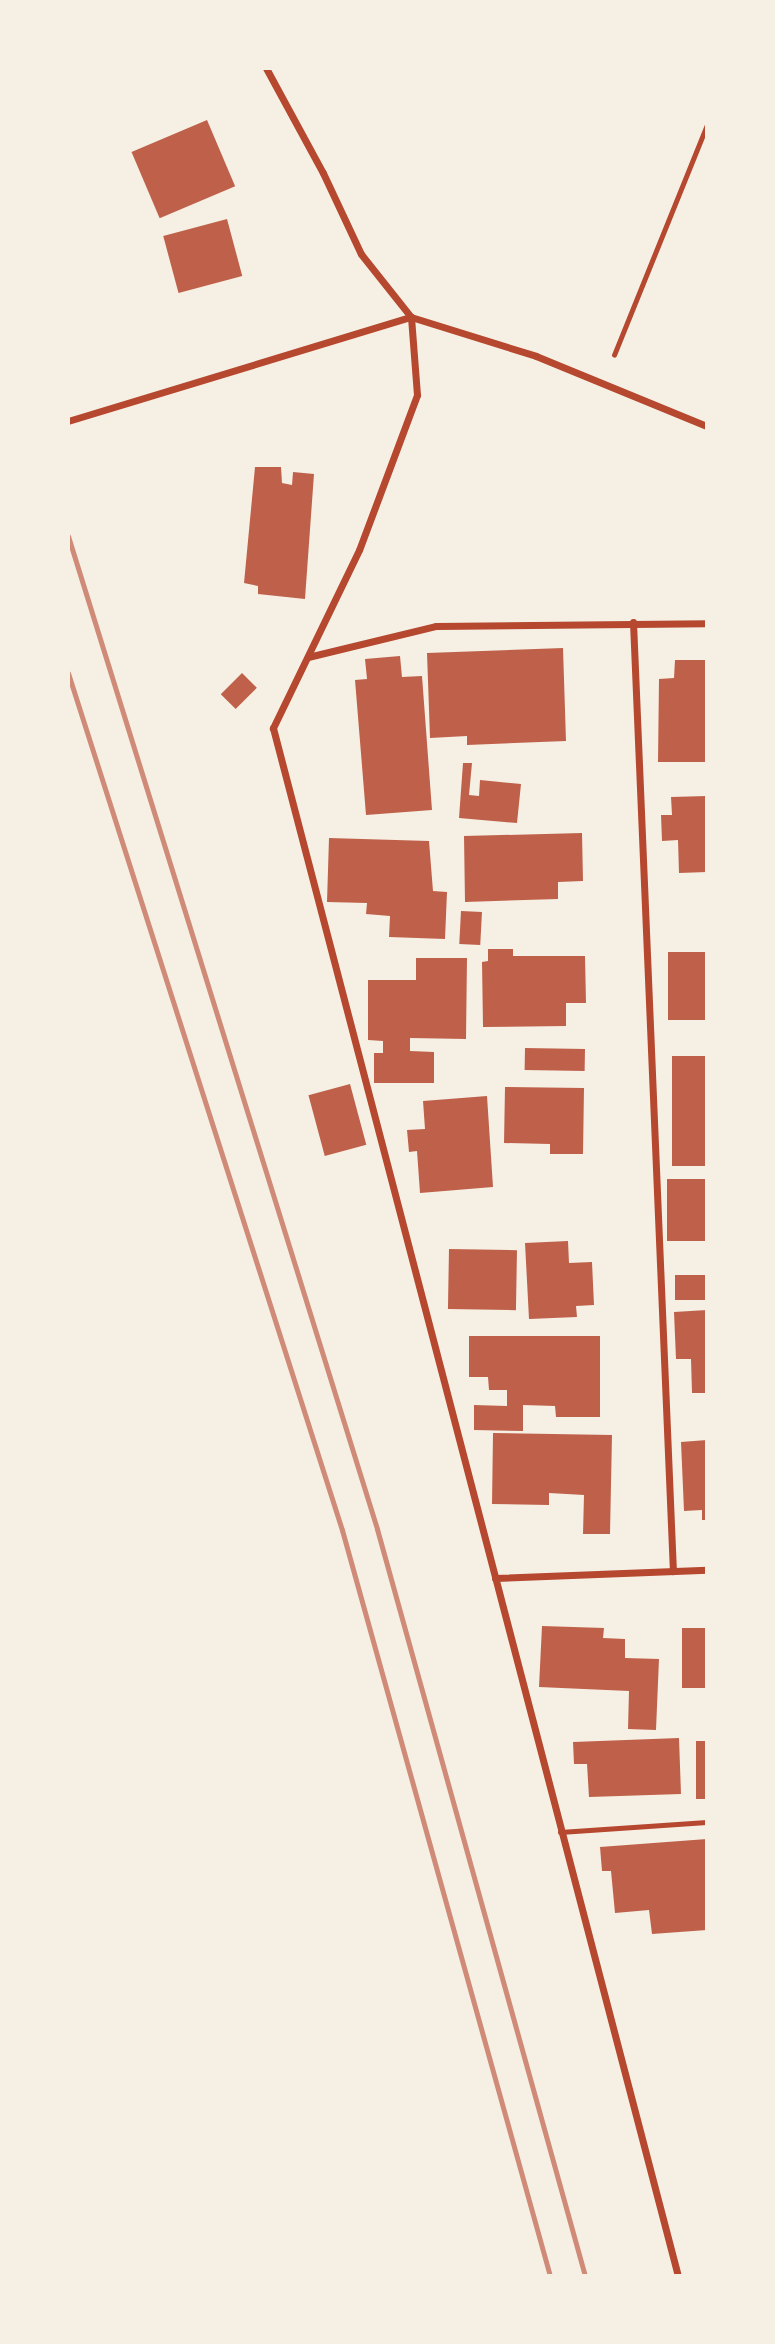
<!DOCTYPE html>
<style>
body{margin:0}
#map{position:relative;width:775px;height:2344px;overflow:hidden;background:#f6efe4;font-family:"Nunito Sans",sans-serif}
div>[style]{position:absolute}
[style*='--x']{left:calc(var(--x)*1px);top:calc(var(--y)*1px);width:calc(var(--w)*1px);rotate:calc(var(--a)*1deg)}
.building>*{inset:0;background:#bf614a;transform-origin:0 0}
.path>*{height:4.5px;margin:-2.25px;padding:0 2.25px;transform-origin:2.25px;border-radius:2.25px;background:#b5482f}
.service>*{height:5px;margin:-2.5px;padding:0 2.5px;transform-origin:2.5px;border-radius:2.5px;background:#b5482f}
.minor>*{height:7px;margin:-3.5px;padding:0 3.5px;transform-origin:3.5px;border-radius:3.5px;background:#b5482f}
.rail>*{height:5px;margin:-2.5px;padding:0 2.5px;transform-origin:2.5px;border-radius:2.5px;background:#cf8b77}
span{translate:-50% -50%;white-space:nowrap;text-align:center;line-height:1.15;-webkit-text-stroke:7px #f6efe4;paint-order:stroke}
.frame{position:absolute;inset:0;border:70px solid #f6efe4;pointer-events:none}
</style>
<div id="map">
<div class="building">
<div style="left:207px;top:120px;width:72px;height:82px;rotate:67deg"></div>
<div style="left:227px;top:219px;width:59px;height:66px;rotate:75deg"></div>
<div style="clip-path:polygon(255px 467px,281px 467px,282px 483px,292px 485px,293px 472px,314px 474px,305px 599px,258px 594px,258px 586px,244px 583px)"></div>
<div style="clip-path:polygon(563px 648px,566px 741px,467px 745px,467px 736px,430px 738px,427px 653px)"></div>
<div style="clip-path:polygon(400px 656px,402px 677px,422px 676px,432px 810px,366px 815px,355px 680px,367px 679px,365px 659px)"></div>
<div style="clip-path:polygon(675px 660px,707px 660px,707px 762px,658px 762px,659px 679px,674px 678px)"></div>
<div style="left:242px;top:673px;width:21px;height:30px;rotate:45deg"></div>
<div style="clip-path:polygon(463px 763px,472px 763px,469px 795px,479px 796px,480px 780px,521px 784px,517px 823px,459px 818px)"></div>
<div style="clip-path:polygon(707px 796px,707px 872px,679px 873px,678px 840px,662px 841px,661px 815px,672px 815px,671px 797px)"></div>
<div style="clip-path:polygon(582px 833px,583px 881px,558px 882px,558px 899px,465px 902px,464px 836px)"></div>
<div style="clip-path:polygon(329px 838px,429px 841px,433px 891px,447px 892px,445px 939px,389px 937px,390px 916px,366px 914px,367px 903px,327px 902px)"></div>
<div style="left:461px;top:911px;width:21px;height:33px;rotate:3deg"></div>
<div style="clip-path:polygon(488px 949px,513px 949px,513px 956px,585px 956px,586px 1003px,566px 1003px,566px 1026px,483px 1027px,482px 962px,488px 961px)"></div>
<div style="left:668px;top:952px;width:39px;height:68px"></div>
<div style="clip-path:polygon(416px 958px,467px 958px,466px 1039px,410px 1038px,410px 1051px,434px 1052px,434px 1083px,374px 1083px,374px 1053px,383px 1053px,383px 1041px,368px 1040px,368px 980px,416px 980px)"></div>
<div style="left:525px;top:1048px;width:60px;height:22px;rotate:1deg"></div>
<div style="left:672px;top:1056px;width:35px;height:110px"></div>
<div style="left:350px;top:1084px;width:63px;height:43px;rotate:75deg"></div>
<div style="clip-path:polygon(505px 1087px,584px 1088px,583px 1154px,550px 1154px,550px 1144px,504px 1143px)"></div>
<div style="clip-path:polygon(487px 1096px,493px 1187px,420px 1193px,417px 1151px,409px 1152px,407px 1130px,425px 1129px,423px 1101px)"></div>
<div style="left:707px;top:1179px;width:62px;height:40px;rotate:90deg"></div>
<div style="clip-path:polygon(568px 1241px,569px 1263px,592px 1262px,594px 1305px,576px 1306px,577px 1317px,529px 1319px,525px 1243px)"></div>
<div style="left:449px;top:1249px;width:68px;height:60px;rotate:1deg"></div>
<div style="left:675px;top:1275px;width:32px;height:25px"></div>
<div style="clip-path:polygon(707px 1310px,707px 1393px,692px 1393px,691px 1359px,676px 1359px,674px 1312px)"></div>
<div style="clip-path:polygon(469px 1336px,600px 1336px,600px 1417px,556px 1417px,555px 1406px,523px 1405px,523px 1431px,474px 1430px,474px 1405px,507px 1406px,507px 1390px,489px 1390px,488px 1377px,469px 1377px)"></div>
<div style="clip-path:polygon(493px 1433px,612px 1435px,610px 1534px,583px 1534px,584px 1495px,549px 1493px,549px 1505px,492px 1504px)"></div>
<div style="clip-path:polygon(707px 1440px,707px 1520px,702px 1520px,702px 1510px,684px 1511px,681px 1442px)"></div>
<div style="clip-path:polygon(542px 1626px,604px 1628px,603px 1638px,625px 1639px,625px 1658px,659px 1659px,656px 1730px,628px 1729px,629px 1691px,539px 1687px)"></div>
<div style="left:707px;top:1628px;width:60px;height:25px;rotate:90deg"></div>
<div style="clip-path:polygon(679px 1738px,681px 1794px,589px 1797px,587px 1764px,574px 1764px,573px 1742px)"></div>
<div style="left:707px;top:1741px;width:58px;height:11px;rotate:90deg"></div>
<div style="clip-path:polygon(707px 1839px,707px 1930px,652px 1934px,649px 1910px,615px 1913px,611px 1871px,602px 1871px,600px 1847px)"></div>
</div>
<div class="path">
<div style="--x:614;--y:355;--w:248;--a:-68"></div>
</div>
<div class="service">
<div style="--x:560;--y:1832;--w:147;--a:-3.9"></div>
</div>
<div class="minor">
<div style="--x:266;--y:68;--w:119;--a:61.5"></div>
<div style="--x:323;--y:173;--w:89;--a:64.9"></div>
<div style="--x:361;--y:254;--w:80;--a:51.6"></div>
<div style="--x:411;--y:317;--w:131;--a:17.3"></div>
<div style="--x:536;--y:356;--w:185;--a:22.3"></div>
<div style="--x:68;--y:421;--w:358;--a:-16.9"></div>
<div style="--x:411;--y:317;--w:78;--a:85.6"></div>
<div style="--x:417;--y:395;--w:165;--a:110.5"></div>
<div style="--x:359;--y:550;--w:198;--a:115.8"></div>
<div style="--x:273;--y:728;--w:1600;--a:75.34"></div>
<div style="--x:633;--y:622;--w:950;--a:87.59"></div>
<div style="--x:308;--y:657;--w:132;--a:-13.6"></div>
<div style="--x:436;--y:626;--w:271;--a:-0.6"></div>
<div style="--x:495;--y:1578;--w:212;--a:-2.2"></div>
</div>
<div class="rail">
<div style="--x:68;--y:536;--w:1040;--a:72.71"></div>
<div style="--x:377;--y:1529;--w:775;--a:74.44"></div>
<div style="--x:68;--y:673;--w:900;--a:72.27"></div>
<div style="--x:342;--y:1530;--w:774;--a:74.42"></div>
</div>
<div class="frame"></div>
</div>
